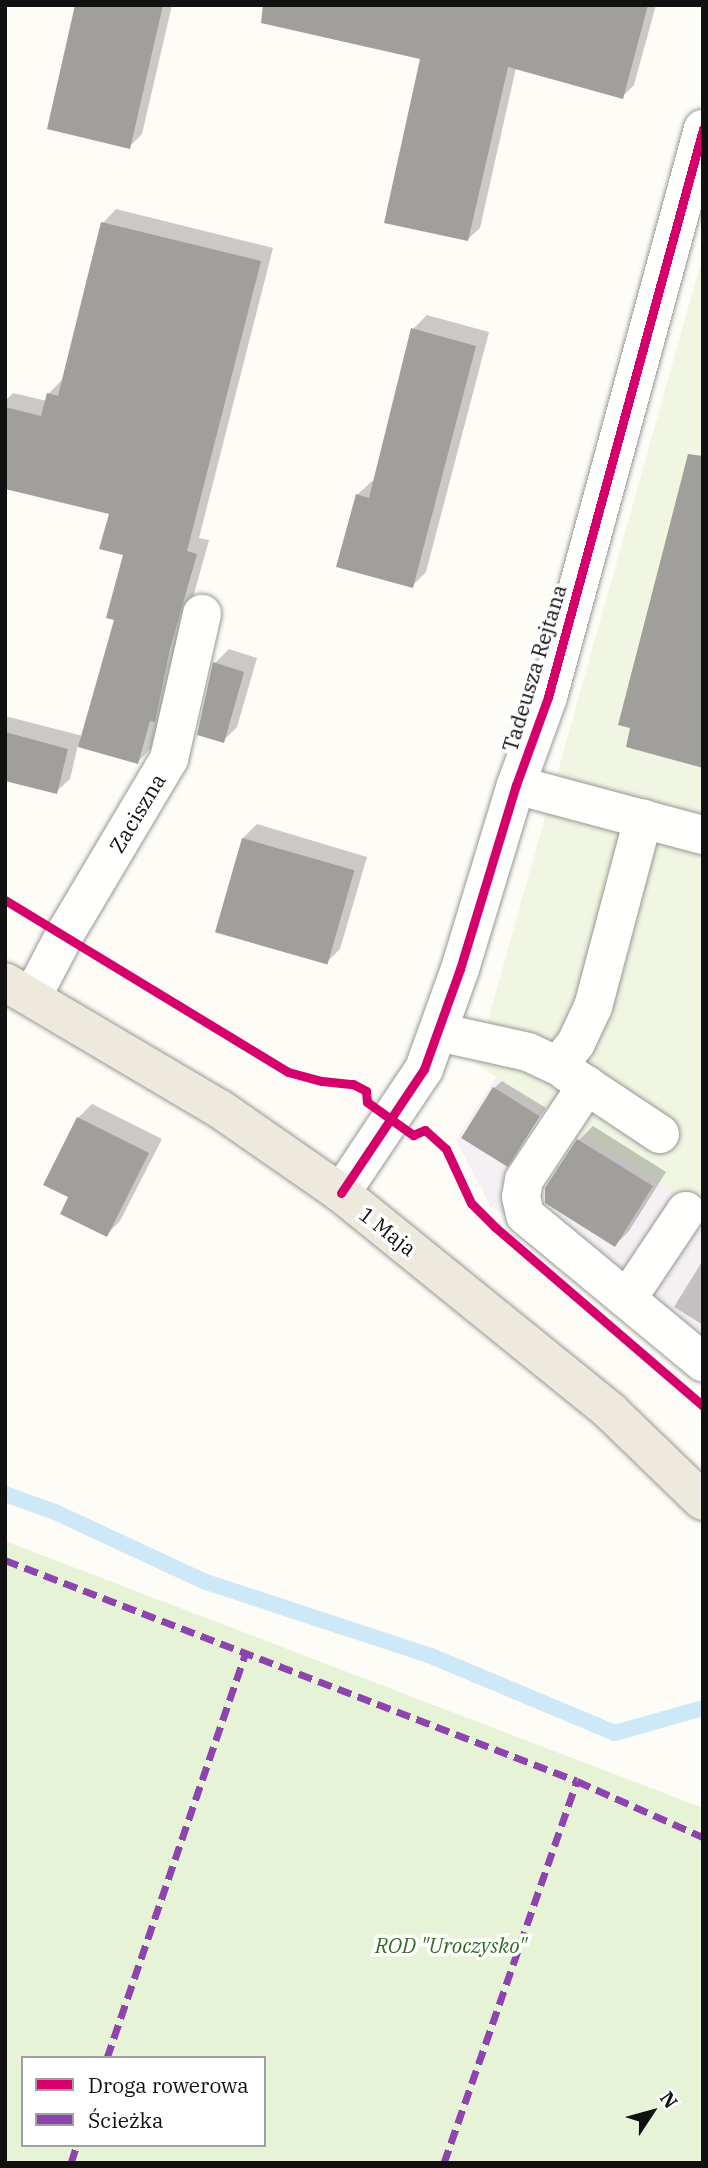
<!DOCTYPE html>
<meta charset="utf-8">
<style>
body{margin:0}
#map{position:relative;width:708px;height:2168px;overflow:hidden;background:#fdfcf7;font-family:"IBM Plex Serif",serif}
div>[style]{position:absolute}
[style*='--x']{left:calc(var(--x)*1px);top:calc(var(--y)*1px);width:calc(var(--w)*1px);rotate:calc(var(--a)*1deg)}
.industrial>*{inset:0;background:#f5f0f3}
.green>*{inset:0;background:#e7f3d7}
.pitch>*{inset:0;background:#f0f6e1}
.shadow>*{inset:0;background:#0003}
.stream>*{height:16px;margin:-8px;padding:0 8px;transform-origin:8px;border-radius:8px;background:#cde8f7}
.building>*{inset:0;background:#a19f9c;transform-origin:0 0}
.roads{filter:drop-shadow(0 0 2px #979795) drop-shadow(0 0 2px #979795)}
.minor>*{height:38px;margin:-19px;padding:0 19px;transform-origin:19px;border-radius:19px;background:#fffffe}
.major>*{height:38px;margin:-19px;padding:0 19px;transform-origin:19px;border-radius:19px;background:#ede9dc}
.quiet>*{height:7px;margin-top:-3.5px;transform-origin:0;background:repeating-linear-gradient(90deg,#8e44ad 0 14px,transparent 0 21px)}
.cycleway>*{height:9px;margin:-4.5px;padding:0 4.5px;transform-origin:4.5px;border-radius:4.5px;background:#d6006c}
span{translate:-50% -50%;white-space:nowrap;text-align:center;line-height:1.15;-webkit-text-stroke:7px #fff;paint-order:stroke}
.street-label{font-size:21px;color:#111}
.park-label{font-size:21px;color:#2f6b1f;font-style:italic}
.frame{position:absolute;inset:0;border:7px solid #111;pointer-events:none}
.legend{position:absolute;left:21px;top:2056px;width:245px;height:91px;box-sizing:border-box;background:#fff;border:2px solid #a0a0a0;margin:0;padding:9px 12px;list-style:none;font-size:21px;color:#111}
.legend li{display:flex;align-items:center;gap:14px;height:35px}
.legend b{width:35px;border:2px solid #a0a0a0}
.north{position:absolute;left:617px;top:2077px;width:70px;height:70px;-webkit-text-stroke:5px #fff;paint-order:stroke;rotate:54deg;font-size:19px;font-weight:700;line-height:28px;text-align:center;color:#111}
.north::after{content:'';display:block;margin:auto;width:24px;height:32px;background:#111;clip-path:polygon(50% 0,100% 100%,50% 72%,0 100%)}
</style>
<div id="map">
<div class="industrial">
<div style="clip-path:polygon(496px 1077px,562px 1123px,703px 1210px,703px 1379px,489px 1203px,456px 1140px)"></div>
</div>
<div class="green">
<div style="clip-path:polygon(evenodd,5px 1541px,703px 1808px,703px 2163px,5px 2163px,5px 1541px,23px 2058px,264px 2058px,264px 2145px,23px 2145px,23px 2058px)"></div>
</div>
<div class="pitch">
<div style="clip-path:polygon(703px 255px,703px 1210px,562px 1123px,476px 1063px)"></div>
</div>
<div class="shadow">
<div style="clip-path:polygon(77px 5px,172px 5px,142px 134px,129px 147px)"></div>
<div style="clip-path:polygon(299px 5px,656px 5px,634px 85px,622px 97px,516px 68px,480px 228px,468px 239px,423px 58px)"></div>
<div style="clip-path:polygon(116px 209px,273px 248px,199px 538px,209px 540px,151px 748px,138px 762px,78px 745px,70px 779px,56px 792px,5px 779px,5px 716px,83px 736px,116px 618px,125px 554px,111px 513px,5px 488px,5px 401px,13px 393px,47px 401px,48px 394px,62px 380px,103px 223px)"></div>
<div style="clip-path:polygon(427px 315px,489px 332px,426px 572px,412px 586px,357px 495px,372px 481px,375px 482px,413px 329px)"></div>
<div style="clip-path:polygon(229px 649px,257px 658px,237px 727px,223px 741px,215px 663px)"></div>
<div style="clip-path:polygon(257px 824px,367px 857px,340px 949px,326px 963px,243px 838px)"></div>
<div style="clip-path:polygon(502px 1081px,546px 1108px,507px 1164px,494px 1088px)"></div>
<div style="clip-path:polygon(92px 1104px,162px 1139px,120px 1221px,106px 1235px,71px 1196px,78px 1118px)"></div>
<div style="clip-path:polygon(593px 1126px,666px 1172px,629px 1231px,615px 1245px,579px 1140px)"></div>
<div style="clip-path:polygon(703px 1260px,703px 1325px,674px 1307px)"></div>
</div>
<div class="stream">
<div style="--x:5;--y:1494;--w:53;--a:19.8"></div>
<div style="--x:55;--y:1512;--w:166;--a:24.9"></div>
<div style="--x:206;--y:1582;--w:237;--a:18.2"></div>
<div style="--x:431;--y:1656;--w:199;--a:22.7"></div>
<div style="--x:615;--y:1733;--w:91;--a:-15.9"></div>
</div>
<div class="building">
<div style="clip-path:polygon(75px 5px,163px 5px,130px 149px,47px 129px)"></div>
<div style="clip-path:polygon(263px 5px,648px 5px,623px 99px,508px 67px,468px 241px,384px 223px,420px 59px,261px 23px)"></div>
<div style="clip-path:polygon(101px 222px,261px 261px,187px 551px,197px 554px,170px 649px,155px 722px,150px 721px,138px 764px,78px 747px,114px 620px,106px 618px,123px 555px,99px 549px,109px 514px,5px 489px,5px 407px,41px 416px,47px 393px,58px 396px)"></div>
<div style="clip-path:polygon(411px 328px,476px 346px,413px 588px,336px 567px,356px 494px,369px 498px)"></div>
<div style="clip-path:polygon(688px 454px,703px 456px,703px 768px,626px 747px,630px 728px,618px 725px)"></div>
<div style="clip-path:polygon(213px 662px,244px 672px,224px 743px,197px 735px)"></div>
<div style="clip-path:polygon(5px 732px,68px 749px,57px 794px,5px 781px)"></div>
<div style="left:242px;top:838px;width:117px;height:98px;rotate:16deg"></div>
<div style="left:493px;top:1087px;width:55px;height:60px;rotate:32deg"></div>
<div style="clip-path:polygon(77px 1117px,149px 1153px,107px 1237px,60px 1214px,68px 1197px,43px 1185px)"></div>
<div style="clip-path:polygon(577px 1139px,653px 1186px,615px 1247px,545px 1203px,545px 1188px)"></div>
</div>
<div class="roads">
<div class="minor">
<div style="--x:516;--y:785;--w:194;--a:15"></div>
<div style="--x:32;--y:997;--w:71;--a:-62.4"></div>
<div style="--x:65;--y:934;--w:204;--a:-59.3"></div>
<div style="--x:169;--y:759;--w:149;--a:-77.2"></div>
<div style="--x:438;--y:1032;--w:92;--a:12.5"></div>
<div style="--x:528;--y:1052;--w:33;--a:25"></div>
<div style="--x:558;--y:1066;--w:29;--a:-52"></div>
<div style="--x:576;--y:1043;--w:40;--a:-65"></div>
<div style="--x:593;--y:1007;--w:195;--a:-75.1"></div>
<div style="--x:565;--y:1071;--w:114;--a:33.6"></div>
<div style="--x:587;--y:1085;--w:114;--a:123.6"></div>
<div style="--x:524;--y:1180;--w:17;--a:100"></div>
<div style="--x:521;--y:1197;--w:18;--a:77"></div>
<div style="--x:525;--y:1215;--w:231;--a:39.6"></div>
<div style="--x:341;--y:1193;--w:149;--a:-56.2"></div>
<div style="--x:424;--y:1069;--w:106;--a:-70.2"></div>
<div style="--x:460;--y:969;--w:192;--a:-73.1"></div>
<div style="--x:516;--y:785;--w:94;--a:-70"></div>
<div style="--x:548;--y:697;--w:589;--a:-74.74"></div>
<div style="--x:627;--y:1299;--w:106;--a:-56.2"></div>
</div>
<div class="major">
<div style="--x:5;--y:982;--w:250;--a:30.6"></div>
<div style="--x:220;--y:1109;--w:147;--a:34.8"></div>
<div style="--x:341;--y:1193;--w:346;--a:39"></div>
<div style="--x:610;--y:1411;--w:129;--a:44.1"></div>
</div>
</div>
<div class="quiet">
<div style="--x:5;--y:1560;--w:613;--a:21.12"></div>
<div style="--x:577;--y:1781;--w:138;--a:24"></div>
<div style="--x:107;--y:2058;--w:429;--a:-71.1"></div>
<div style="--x:71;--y:2163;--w:19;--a:-72"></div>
<div style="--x:444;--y:2163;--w:404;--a:-70.8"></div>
</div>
<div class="cycleway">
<div style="--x:5;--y:900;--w:331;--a:31.3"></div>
<div style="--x:288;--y:1072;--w:35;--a:15"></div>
<div style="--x:322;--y:1081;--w:31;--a:6"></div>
<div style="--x:353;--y:1084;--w:15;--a:28"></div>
<div style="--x:366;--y:1091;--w:11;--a:85"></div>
<div style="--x:367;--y:1102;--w:57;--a:35.7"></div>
<div style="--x:413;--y:1135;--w:13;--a:-23"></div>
<div style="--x:425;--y:1130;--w:28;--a:42"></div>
<div style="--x:446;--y:1149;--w:60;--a:65.2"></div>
<div style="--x:471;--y:1203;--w:34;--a:45"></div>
<div style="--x:495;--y:1227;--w:274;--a:40.7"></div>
<div style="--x:341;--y:1193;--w:149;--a:-56.2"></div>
<div style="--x:424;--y:1069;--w:106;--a:-70.2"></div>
<div style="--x:460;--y:969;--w:192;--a:-73.1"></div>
<div style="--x:516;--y:785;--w:94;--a:-70"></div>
<div style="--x:548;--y:697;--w:589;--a:-74.74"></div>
</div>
<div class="street-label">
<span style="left:534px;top:668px;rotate:-73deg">Tadeusza Rejtana</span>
<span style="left:137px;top:813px;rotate:-59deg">Zaciszna</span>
<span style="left:388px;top:1231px;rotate:38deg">1 Maja</span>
</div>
<div class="park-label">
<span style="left:451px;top:1945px">ROD "Uroczysko"</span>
</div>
<div class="frame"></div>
<ul class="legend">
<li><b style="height:9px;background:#d6006c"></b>Droga rowerowa</li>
<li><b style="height:9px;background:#8e44ad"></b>Ścieżka</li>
</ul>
<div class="north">N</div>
</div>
